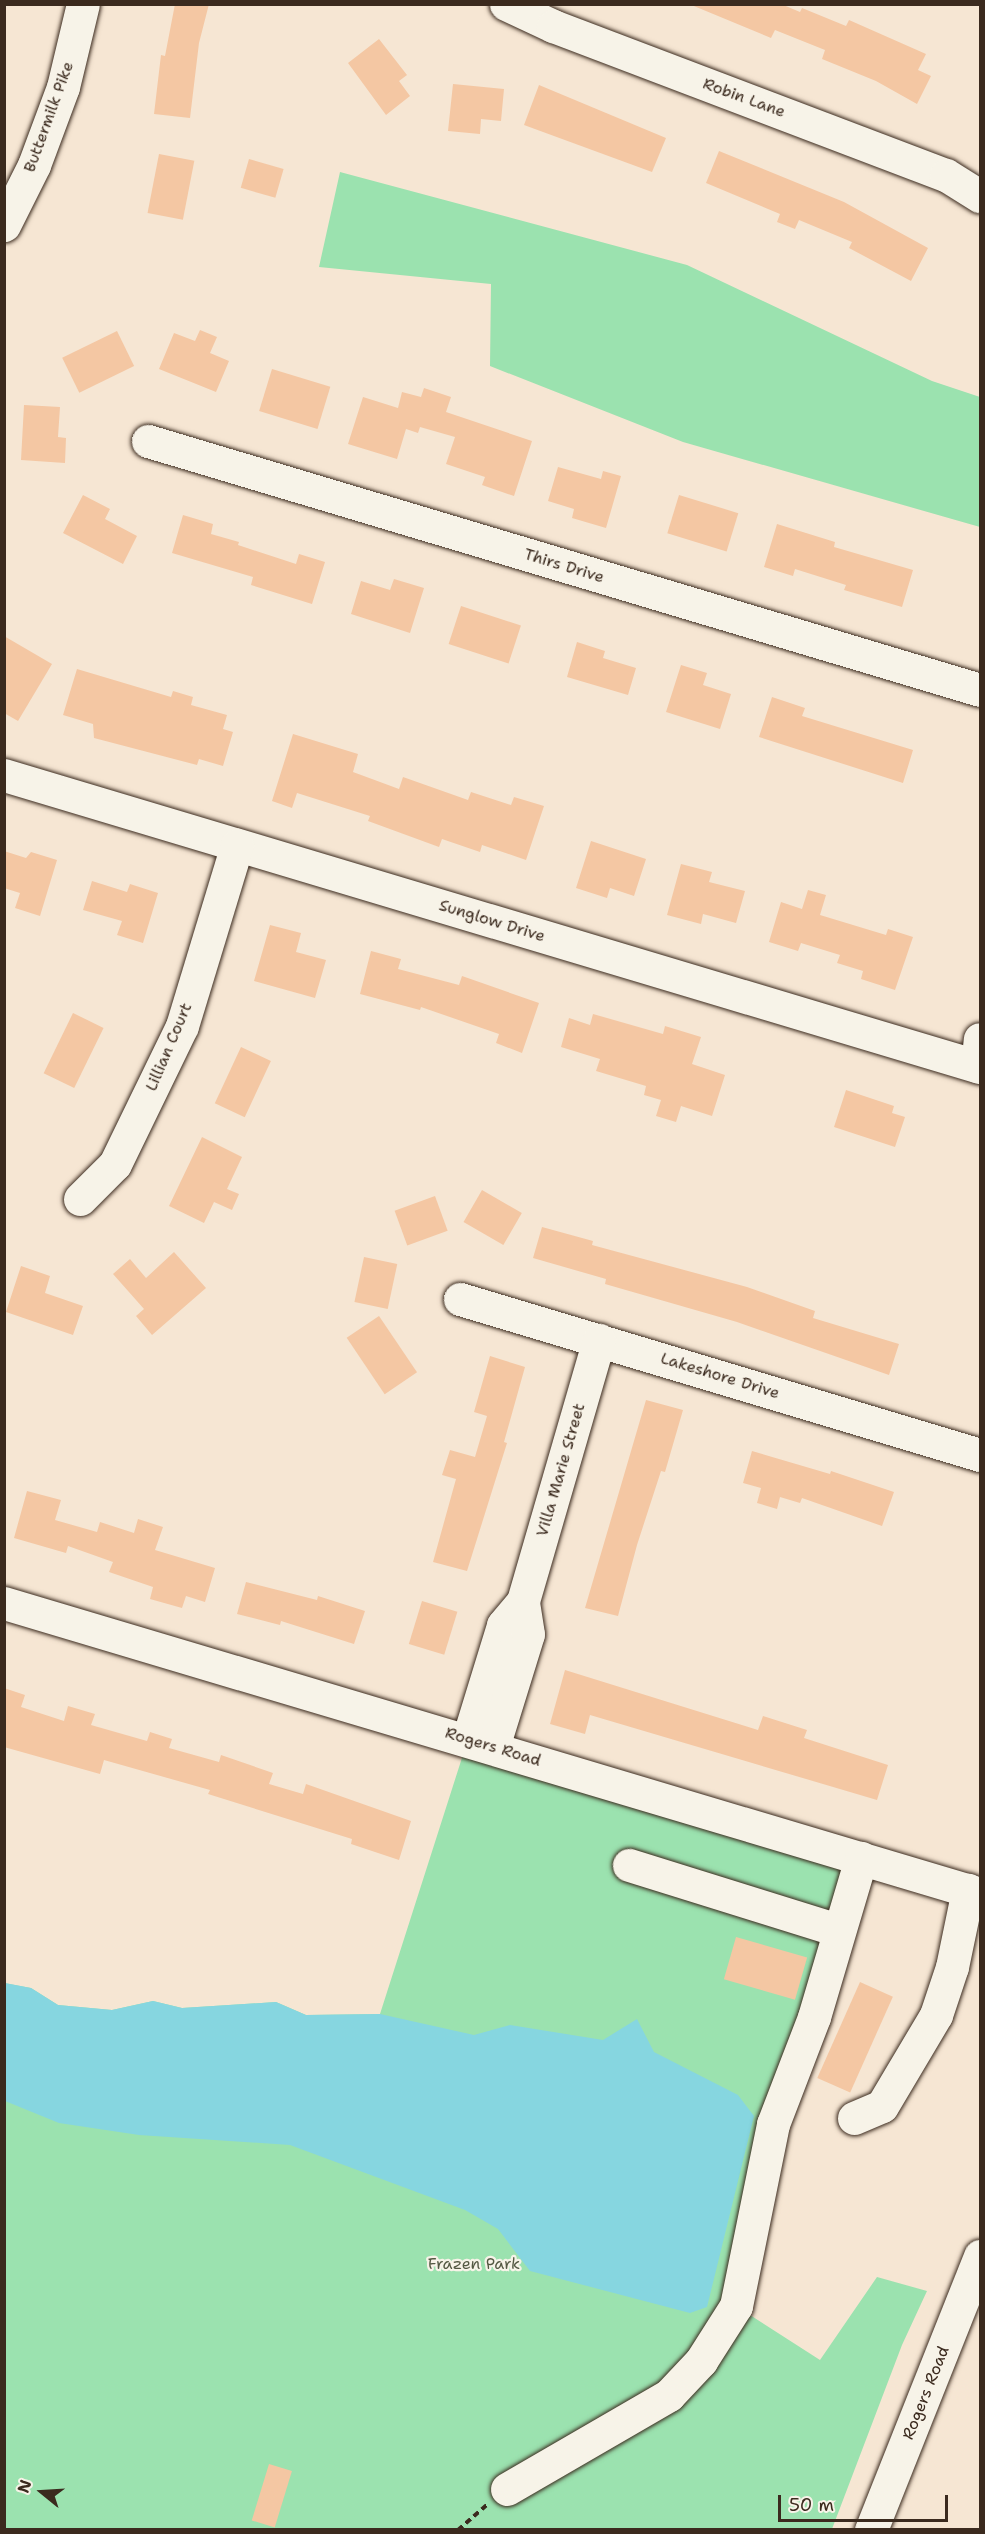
<!DOCTYPE html>
<style>
body{margin:0}
#map{position:relative;width:985px;height:2534px;overflow:hidden;background:#f6e6d3;font-family:"Shantell Sans",sans-serif}
div>[style]{position:absolute}
[style*='--x']{left:calc(var(--x)*1px);top:calc(var(--y)*1px);width:calc(var(--w)*1px);rotate:calc(var(--a)*1deg)}
.green>*{inset:0;background:#9be2af}
.water>*{inset:0;background:#86d6e0}
.building>*{inset:0;background:#f4c7a3;transform-origin:0 0}
.path>*{height:4px;margin-top:-2px;transform-origin:0;background:repeating-linear-gradient(90deg,#3b2a1e 0 6px,transparent 0 10.5px)}
.roads{filter:drop-shadow(0 0 2px #3b2a1e) drop-shadow(0 0 2px #3b2a1e)}
.minor>*{height:33px;margin:-16.5px;padding:0 16.5px;transform-origin:16.5px;border-radius:16.5px;background:#f7f3e8}
span{translate:-50% -50%;white-space:nowrap;text-align:center;line-height:1.15;-webkit-text-stroke:4.5px #f7f3e8;paint-order:stroke}
.street-label{font-size:16px;color:#3b2a1e}
.park-label{font-size:16px;color:#535842}
.frame{position:absolute;inset:0;border:6px solid #3b2a1e;pointer-events:none}
.north{position:absolute;left:12px;top:2462px;width:60px;height:60px;-webkit-text-stroke:4px #f7f3e8;paint-order:stroke;rotate:288deg;font-size:16px;font-weight:700;line-height:24px;text-align:center;color:#3b2a1e}
.north::after{content:'';display:block;margin:auto;width:21px;height:27px;background:#3b2a1e;clip-path:polygon(50% 0,100% 100%,50% 72%,0 100%)}
.scale{position:absolute;left:778px;top:2495px;width:170px;height:27px;box-sizing:border-box;border:3px solid #3b2a1e;border-top:0;padding-left:8px;font-size:18px;line-height:21px;white-space:nowrap;color:#3b2a1e;-webkit-text-stroke:4px #f7f3e8;paint-order:stroke}
</style>
<div id="map">
<div class="green">
<div style="clip-path:polygon(340px 172px,687px 265px,932px 381px,980px 397px,980px 527px,683px 442px,490px 366px,491px 284px,319px 267px)"></div>
<div style="clip-path:polygon(468px 1739px,861px 1858px,736px 2306px,820px 2360px,877px 2277px,927px 2291px,902px 2345px,832px 2529px,5px 2529px,4px 1983px,31px 1988px,58px 2005px,112px 2010px,153px 2001px,182px 2008px,276px 2002px,306px 2015px,380px 2014px)"></div>
</div>
<div class="water">
<div style="clip-path:polygon(5px 1983px,31px 1988px,58px 2005px,112px 2010px,153px 2001px,182px 2008px,276px 2002px,306px 2015px,380px 2014px,474px 2035px,510px 2025px,603px 2040px,637px 2019px,654px 2052px,738px 2095px,754px 2116px,707px 2307px,690px 2313px,530px 2271px,498px 2229px,465px 2210px,290px 2145px,139px 2135px,59px 2123px,5px 2101px)"></div>
</div>
<div class="building">
<div style="clip-path:polygon(175px 4px,209px 4px,199px 43px,190px 118px,154px 114px,161px 55px,165px 56px)"></div>
<div style="clip-path:polygon(689px 4px,781px 4px,800px 12px,802px 8px,846px 26px,849px 20px,926px 54px,918px 70px,931px 76px,917px 104px,876px 81px,822px 59px,825px 50px,775px 30px,771px 38px)"></div>
<div style="clip-path:polygon(379px 39px,407px 75px,399px 81px,410px 96px,386px 115px,348px 63px)"></div>
<div style="clip-path:polygon(453px 84px,504px 89px,501px 121px,481px 119px,480px 134px,448px 131px)"></div>
<div style="clip-path:polygon(539px 85px,666px 138px,652px 172px,524px 125px)"></div>
<div style="clip-path:polygon(719px 151px,844px 202px,928px 248px,911px 281px,849px 248px,852px 242px,799px 220px,795px 229px,777px 222px,780px 214px,706px 183px)"></div>
<div style="left:159px;top:154px;width:36px;height:60px;rotate:11deg"></div>
<div style="left:249px;top:159px;width:36px;height:30px;rotate:16deg"></div>
<div style="clip-path:polygon(200px 330px,217px 337px,210px 353px,229px 361px,216px 392px,159px 369px,174px 333px,195px 341px)"></div>
<div style="left:117px;top:331px;width:39px;height:61px;rotate:64deg"></div>
<div style="left:272px;top:369px;width:61px;height:44px;rotate:17deg"></div>
<div style="clip-path:polygon(424px 388px,451px 397px,446px 412px,532px 441px,514px 496px,482px 485px,485px 477px,446px 464px,455px 437px,420px 427px,418px 433px,406px 429px,397px 459px,348px 444px,363px 397px,398px 408px,402px 392px,421px 397px)"></div>
<div style="clip-path:polygon(24px 405px,60px 407px,58px 437px,66px 438px,65px 463px,21px 460px)"></div>
<div style="clip-path:polygon(558px 467px,601px 479px,603px 471px,621px 476px,606px 528px,572px 518px,574px 509px,548px 501px)"></div>
<div style="clip-path:polygon(83px 495px,110px 509px,105px 519px,137px 536px,123px 564px,63px 533px)"></div>
<div style="left:679px;top:495px;width:62px;height:40px;rotate:17deg"></div>
<div style="clip-path:polygon(183px 515px,213px 524px,211px 534px,239px 542px,238px 545px,296px 564px,299px 554px,325px 562px,312px 604px,251px 585px,253px 577px,172px 553px)"></div>
<div style="clip-path:polygon(777px 524px,835px 542px,834px 547px,913px 570px,902px 607px,844px 590px,846px 585px,795px 569px,793px 576px,764px 567px)"></div>
<div style="clip-path:polygon(394px 579px,424px 588px,410px 633px,351px 614px,361px 581px,390px 590px)"></div>
<div style="left:461px;top:606px;width:63px;height:40px;rotate:18deg"></div>
<div style="clip-path:polygon(4px 636px,52px 664px,18px 721px,4px 713px)"></div>
<div style="clip-path:polygon(577px 642px,605px 651px,603px 658px,636px 668px,628px 695px,567px 677px)"></div>
<div style="clip-path:polygon(681px 665px,707px 673px,703px 685px,731px 694px,720px 729px,666px 712px)"></div>
<div style="clip-path:polygon(77px 669px,171px 697px,173px 691px,193px 697px,191px 705px,227px 715px,223px 729px,233px 732px,223px 766px,199px 759px,197px 765px,94px 738px,93px 724px,63px 715px)"></div>
<div style="clip-path:polygon(772px 697px,805px 708px,802px 716px,913px 750px,903px 783px,759px 737px)"></div>
<div style="clip-path:polygon(293px 734px,358px 754px,353px 772px,399px 789px,403px 777px,468px 800px,471px 792px,511px 805px,514px 797px,544px 806px,526px 860px,482px 845px,480px 852px,442px 839px,439px 847px,368px 821px,370px 816px,297px 793px,292px 808px,272px 801px)"></div>
<div style="clip-path:polygon(591px 841px,646px 859px,634px 896px,610px 888px,607px 898px,576px 888px)"></div>
<div style="clip-path:polygon(4px 851px,26px 858px,31px 852px,57px 860px,40px 916px,15px 908px,20px 893px,4px 888px)"></div>
<div style="clip-path:polygon(681px 864px,712px 872px,709px 882px,745px 891px,736px 923px,703px 914px,701px 924px,667px 915px)"></div>
<div style="clip-path:polygon(92px 881px,127px 892px,130px 884px,158px 893px,143px 943px,117px 935px,122px 921px,83px 910px)"></div>
<div style="clip-path:polygon(808px 890px,826px 895px,820px 915px,886px 935px,888px 929px,913px 937px,895px 990px,861px 979px,863px 971px,837px 963px,840px 955px,801px 943px,798px 951px,769px 942px,781px 902px,802px 909px)"></div>
<div style="clip-path:polygon(270px 925px,301px 933px,296px 952px,326px 960px,315px 998px,254px 981px)"></div>
<div style="clip-path:polygon(371px 951px,401px 959px,398px 969px,459px 985px,462px 976px,539px 1003px,522px 1053px,496px 1043px,499px 1034px,421px 1007px,420px 1010px,360px 994px)"></div>
<div style="left:73px;top:1013px;width:34px;height:67px;rotate:26deg"></div>
<div style="clip-path:polygon(593px 1014px,663px 1034px,665px 1026px,701px 1037px,692px 1064px,725px 1075px,712px 1116px,681px 1106px,676px 1122px,656px 1116px,661px 1100px,644px 1095px,646px 1086px,596px 1071px,600px 1059px,561px 1047px,569px 1018px,590px 1025px)"></div>
<div style="left:241px;top:1047px;width:33px;height:62px;rotate:25deg"></div>
<div style="clip-path:polygon(846px 1090px,894px 1106px,892px 1113px,905px 1117px,895px 1147px,834px 1127px)"></div>
<div style="clip-path:polygon(202px 1137px,242px 1157px,227px 1189px,239px 1194px,232px 1210px,214px 1202px,204px 1223px,169px 1206px)"></div>
<div style="left:482px;top:1190px;width:46px;height:37px;rotate:30deg"></div>
<div style="left:435px;top:1196px;width:37px;height:43px;rotate:70deg"></div>
<div style="clip-path:polygon(542px 1227px,593px 1241px,592px 1245px,747px 1287px,815px 1311px,813px 1318px,899px 1344px,889px 1375px,737px 1322px,605px 1284px,606px 1279px,533px 1258px)"></div>
<div style="clip-path:polygon(174px 1252px,206px 1288px,152px 1335px,136px 1316px,144px 1309px,113px 1274px,130px 1259px,146px 1278px)"></div>
<div style="left:364px;top:1257px;width:34px;height:46px;rotate:12deg"></div>
<div style="clip-path:polygon(21px 1266px,50px 1276px,45px 1293px,83px 1306px,73px 1335px,6px 1312px)"></div>
<div style="left:379px;top:1316px;width:68px;height:39px;rotate:56deg"></div>
<div style="clip-path:polygon(490px 1356px,525px 1367px,504px 1442px,507px 1443px,467px 1571px,433px 1562px,456px 1479px,442px 1475px,450px 1450px,475px 1457px,487px 1416px,474px 1412px)"></div>
<div style="clip-path:polygon(646px 1400px,683px 1410px,665px 1472px,661px 1471px,637px 1545px,618px 1616px,585px 1608px)"></div>
<div style="clip-path:polygon(752px 1451px,830px 1474px,831px 1471px,894px 1492px,882px 1526px,802px 1498px,800px 1503px,780px 1497px,777px 1509px,757px 1503px,761px 1488px,743px 1483px)"></div>
<div style="clip-path:polygon(27px 1491px,61px 1500px,55px 1520px,97px 1532px,100px 1522px,134px 1533px,138px 1519px,163px 1527px,155px 1550px,215px 1568px,205px 1602px,186px 1596px,182px 1608px,150px 1599px,153px 1587px,109px 1572px,113px 1562px,68px 1546px,66px 1553px,14px 1538px)"></div>
<div style="clip-path:polygon(246px 1582px,317px 1600px,318px 1596px,365px 1611px,354px 1644px,281px 1621px,280px 1625px,237px 1614px)"></div>
<div style="left:422px;top:1601px;width:37px;height:45px;rotate:17deg"></div>
<div style="clip-path:polygon(565px 1670px,758px 1730px,763px 1716px,807px 1730px,804px 1738px,888px 1765px,877px 1800px,590px 1715px,585px 1734px,550px 1724px)"></div>
<div style="clip-path:polygon(4px 1688px,25px 1695px,21px 1707px,64px 1721px,68px 1706px,95px 1714px,91px 1725px,147px 1741px,150px 1732px,172px 1739px,169px 1748px,219px 1762px,221px 1755px,273px 1773px,269px 1784px,303px 1794px,306px 1784px,411px 1821px,399px 1860px,351px 1844px,352px 1839px,208px 1794px,210px 1790px,104px 1760px,100px 1774px,4px 1747px)"></div>
<div style="left:736px;top:1937px;width:74px;height:44px;rotate:16deg"></div>
<div style="left:860px;top:1982px;width:36px;height:105px;rotate:24deg"></div>
<div style="left:269px;top:2464px;width:24px;height:59px;rotate:17deg"></div>
</div>
<div class="path">
<div style="--x:458;--y:2530;--w:38;--a:-41"></div>
</div>
<div class="roads">
<div class="minor">
<div style="--x:506;--y:4;--w:52;--a:25.1"></div>
<div style="--x:553;--y:26;--w:420;--a:20.8"></div>
<div style="--x:946;--y:175;--w:40;--a:32"></div>
<div style="--x:4;--y:225;--w:67;--a:-63.4"></div>
<div style="--x:34;--y:165;--w:83;--a:-69.6"></div>
<div style="--x:63;--y:87;--w:85;--a:-76.5"></div>
<div style="--x:148;--y:441;--w:868;--a:16.66"></div>
<div style="--x:4;--y:775;--w:1019;--a:16.66"></div>
<div style="--x:977;--y:1066;--w:27;--a:-84"></div>
<div style="--x:80;--y:1199;--w:49;--a:-45"></div>
<div style="--x:115;--y:1164;--w:153;--a:-64.1"></div>
<div style="--x:182;--y:1026;--w:189;--a:-73.1"></div>
<div style="--x:460;--y:1299;--w:543;--a:16.7"></div>
<div style="--x:4;--y:1603;--w:1018;--a:16.6"></div>
<div style="--x:468;--y:1739;--w:119;--a:-72.9"></div>
<div style="--x:503;--y:1625;--w:31;--a:-50"></div>
<div style="--x:523;--y:1601;--w:272;--a:-73.8"></div>
<div style="--x:493;--y:1747;--w:118;--a:-72.8"></div>
<div style="--x:528;--y:1634;--w:33;--a:-99"></div>
<div style="--x:629;--y:1865;--w:219;--a:17.3"></div>
<div style="--x:854;--y:2118;--w:30;--a:-23"></div>
<div style="--x:882;--y:2106;--w:106;--a:-59.3"></div>
<div style="--x:936;--y:2015;--w:51;--a:-71.6"></div>
<div style="--x:952;--y:1967;--w:79;--a:-78.3"></div>
<div style="--x:507;--y:2489;--w:187;--a:-30.1"></div>
<div style="--x:669;--y:2395;--w:47;--a:-46.7"></div>
<div style="--x:701;--y:2361;--w:65;--a:-57.5"></div>
<div style="--x:736;--y:2306;--w:186;--a:-78.5"></div>
<div style="--x:773;--y:2124;--w:115;--a:-69"></div>
<div style="--x:814;--y:2017;--w:166;--a:-73.5"></div>
<div style="--x:871;--y:2530;--w:295;--a:-68.3"></div>
</div>
</div>
<div class="street-label">
<span style="left:744px;top:98px;rotate:20deg">Robin Lane</span>
<span style="left:49px;top:117px;rotate:-70deg">Buttermilk Pike</span>
<span style="left:564px;top:566px;rotate:17deg">Thirs Drive</span>
<span style="left:492px;top:921px;rotate:17deg">Sunglow Drive</span>
<span style="left:169px;top:1047px;rotate:-67deg">Lillian Court</span>
<span style="left:720px;top:1376px;rotate:17deg">Lakeshore Drive</span>
<span style="left:561px;top:1470px;rotate:-74deg">Villa Marie Street</span>
<span style="left:493px;top:1747px;rotate:17deg">Rogers Road</span>
<span style="left:926px;top:2393px;rotate:-68deg">Rogers Road</span>
</div>
<div class="park-label">
<span style="left:474px;top:2264px">Frazen Park</span>
</div>
<div class="frame"></div>
<div class="north">N</div>
<div class="scale">50 m</div>
</div>
